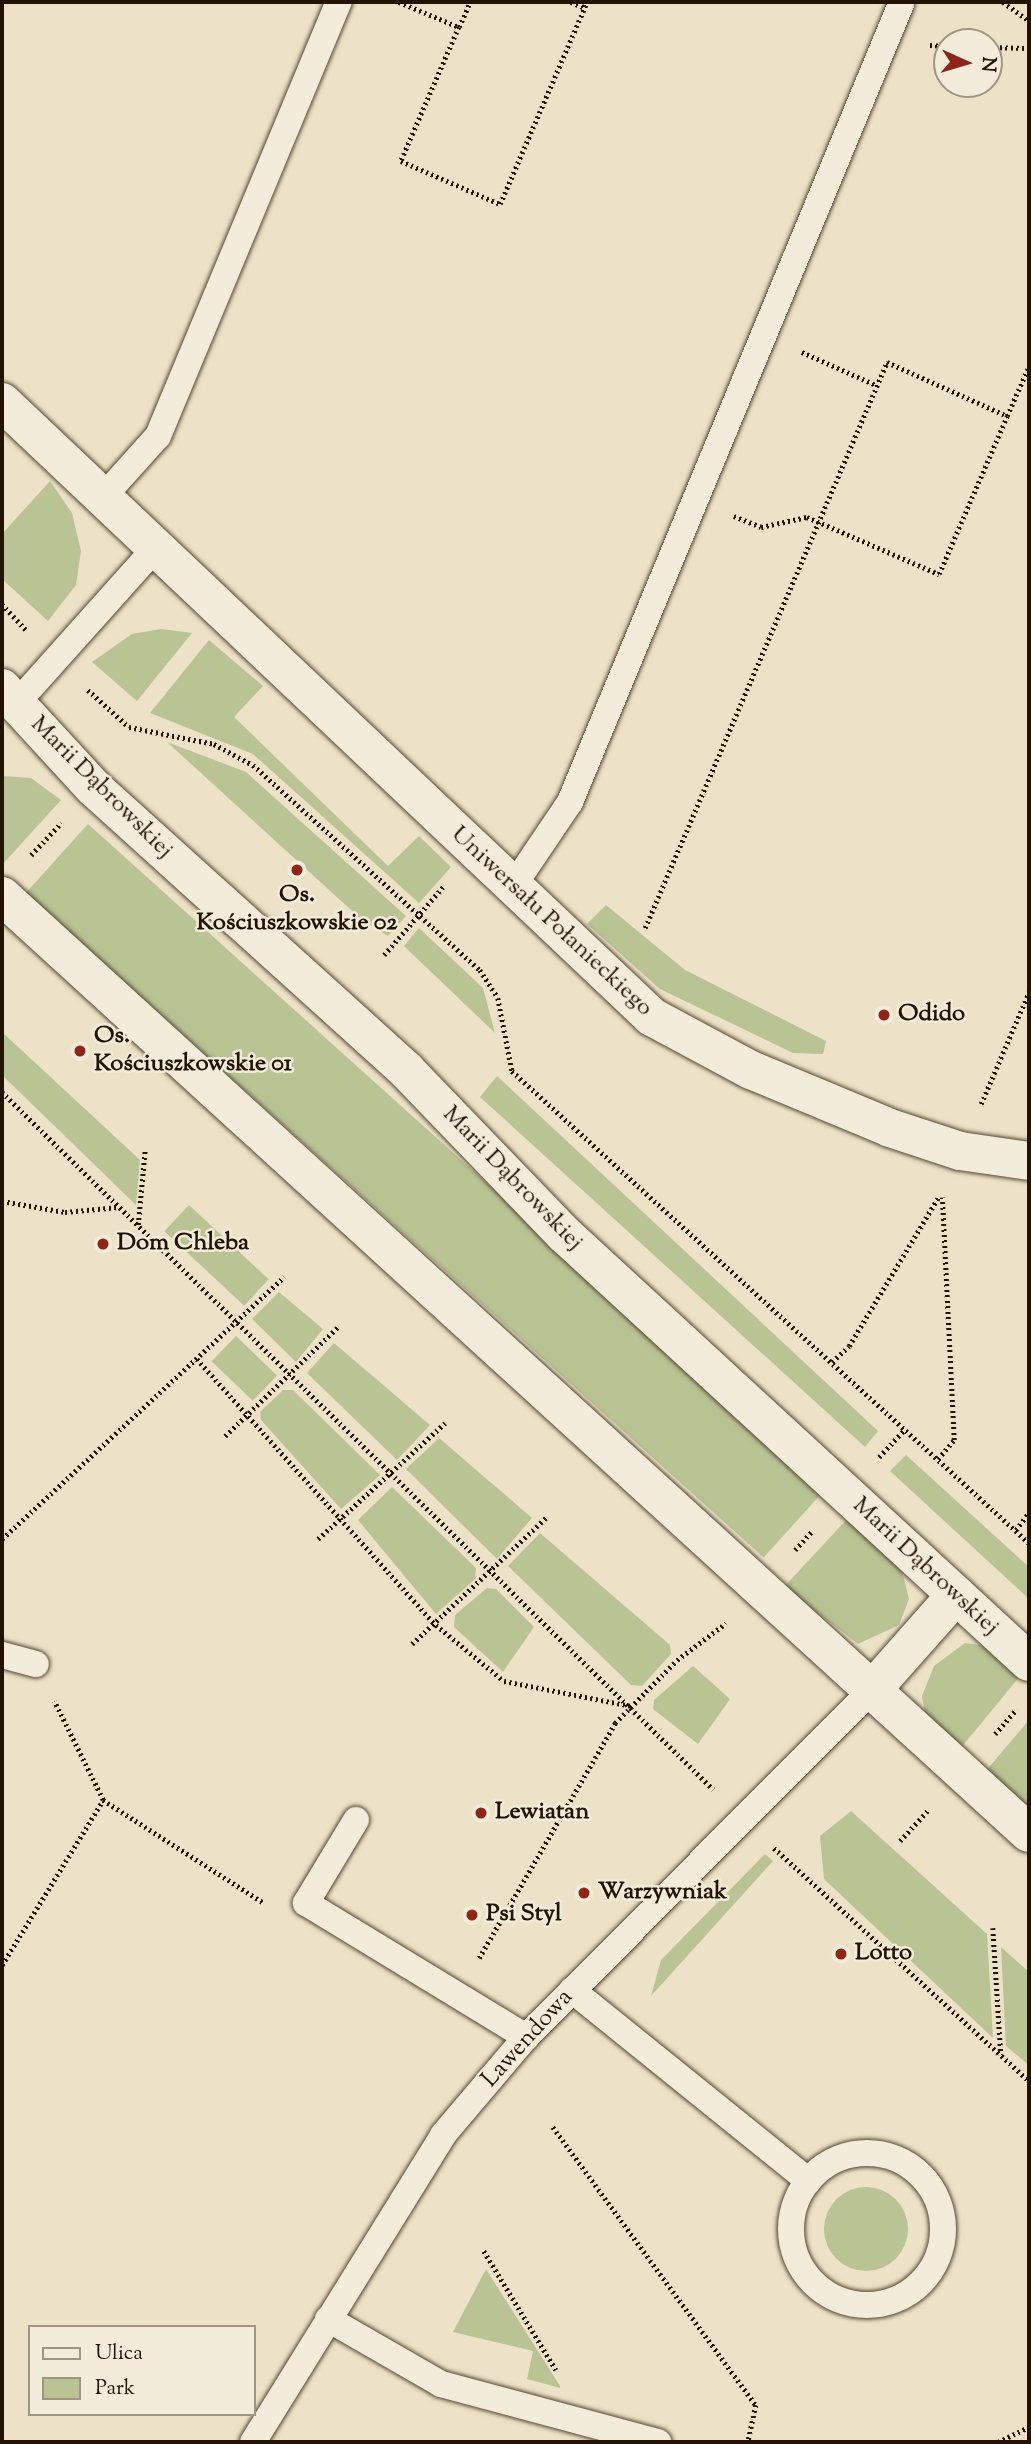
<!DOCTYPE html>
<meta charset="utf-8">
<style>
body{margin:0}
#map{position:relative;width:1031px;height:2444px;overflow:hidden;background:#ede2c7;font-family:"Sorts Mill Goudy",serif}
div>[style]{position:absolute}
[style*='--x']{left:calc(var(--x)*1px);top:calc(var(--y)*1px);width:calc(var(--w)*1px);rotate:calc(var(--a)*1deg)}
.green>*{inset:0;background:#b9c394;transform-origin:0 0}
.round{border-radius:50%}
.path>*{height:4.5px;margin-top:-2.25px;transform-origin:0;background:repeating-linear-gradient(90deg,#221300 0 2px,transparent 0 5.5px)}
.roads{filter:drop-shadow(0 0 2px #554732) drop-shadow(0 0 2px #554732)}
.lane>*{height:26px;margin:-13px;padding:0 13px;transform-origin:13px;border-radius:13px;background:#f3ecdb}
.lane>.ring{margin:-13px;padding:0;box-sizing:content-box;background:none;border:26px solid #f3ecdb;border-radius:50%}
.street>*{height:38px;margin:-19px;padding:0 19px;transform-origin:19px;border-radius:19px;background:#f3ecdb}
.secondary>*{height:38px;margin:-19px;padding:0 19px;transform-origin:19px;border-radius:19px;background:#f3ecdb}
.dots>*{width:19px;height:19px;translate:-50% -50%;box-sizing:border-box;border:4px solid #f3ecdb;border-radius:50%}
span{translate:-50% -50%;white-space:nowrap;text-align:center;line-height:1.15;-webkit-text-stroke:5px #f3ecdb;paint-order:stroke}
.street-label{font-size:24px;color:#221300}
.poi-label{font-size:24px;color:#221300;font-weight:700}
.left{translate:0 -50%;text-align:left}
.frame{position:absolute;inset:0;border:4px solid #221300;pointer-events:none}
.legend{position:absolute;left:28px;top:2325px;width:228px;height:91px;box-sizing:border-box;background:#f3ecdb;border:2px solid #9f9583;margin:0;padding:9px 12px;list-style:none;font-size:21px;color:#221300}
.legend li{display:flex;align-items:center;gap:14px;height:35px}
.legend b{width:35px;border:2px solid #9f9583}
.north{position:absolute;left:933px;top:28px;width:70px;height:70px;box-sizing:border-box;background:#f3ecdb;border:2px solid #9f9583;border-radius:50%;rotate:94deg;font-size:19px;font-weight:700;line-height:28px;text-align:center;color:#221300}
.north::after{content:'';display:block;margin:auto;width:24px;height:32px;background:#8f2418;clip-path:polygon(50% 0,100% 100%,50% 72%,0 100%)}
</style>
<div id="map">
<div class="green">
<div style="clip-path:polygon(50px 481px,72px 513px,81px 551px,76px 585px,48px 621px,2px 579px,2px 534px)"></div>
<div style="clip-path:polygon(161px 629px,192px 633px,137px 701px,92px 662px,132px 634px)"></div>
<div style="clip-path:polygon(209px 640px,263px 686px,234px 717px,388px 866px,419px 836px,451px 867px,419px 903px,253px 754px,150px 713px)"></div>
<div style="clip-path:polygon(167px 742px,246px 772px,406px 916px,388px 936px,362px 920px)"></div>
<div style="clip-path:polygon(2px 776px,31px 778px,61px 800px,2px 865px)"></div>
<div style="left:88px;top:824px;width:993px;height:93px;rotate:42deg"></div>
<div style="clip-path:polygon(606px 905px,685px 970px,826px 1041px,823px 1054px,793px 1053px,660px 989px,587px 924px)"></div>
<div style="clip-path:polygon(419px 928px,483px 988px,495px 1033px,404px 946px)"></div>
<div style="clip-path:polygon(2px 1032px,140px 1160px,136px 1205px,2px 1075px)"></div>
<div style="clip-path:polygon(497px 1076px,878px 1431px,865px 1447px,480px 1097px)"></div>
<div style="left:189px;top:1205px;width:109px;height:36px;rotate:43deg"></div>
<div style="clip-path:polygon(279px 1292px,323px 1329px,296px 1362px,252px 1319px)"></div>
<div style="left:236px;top:1336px;width:57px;height:35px;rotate:44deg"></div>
<div style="clip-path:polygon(334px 1343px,430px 1425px,397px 1460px,307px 1373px)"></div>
<div style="clip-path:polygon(283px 1390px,293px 1390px,380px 1475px,341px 1509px,261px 1420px,260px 1412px)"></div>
<div style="clip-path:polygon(439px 1438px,532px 1518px,497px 1559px,406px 1469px)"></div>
<div style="clip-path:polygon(906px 1455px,1029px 1567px,1029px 1599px,890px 1471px)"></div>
<div style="clip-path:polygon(392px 1487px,476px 1568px,475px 1579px,436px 1614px,358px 1520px)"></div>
<div style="clip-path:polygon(848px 1518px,902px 1571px,909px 1599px,899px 1625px,858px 1644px,784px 1587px)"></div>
<div style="clip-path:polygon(540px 1533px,670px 1645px,671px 1654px,642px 1686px,631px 1685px,508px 1566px)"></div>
<div style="clip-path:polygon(487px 1588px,496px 1589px,534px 1627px,503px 1672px,454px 1627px,455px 1615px)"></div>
<div style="clip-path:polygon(965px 1643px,985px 1646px,1020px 1676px,960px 1749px,925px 1714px,922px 1696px,934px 1666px)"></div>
<div style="clip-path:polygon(693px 1666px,730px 1699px,698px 1744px,653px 1709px,654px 1700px)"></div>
<div style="clip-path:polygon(1029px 1720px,1029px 1812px,985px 1772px)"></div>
<div style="clip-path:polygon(851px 1811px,987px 1934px,993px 2038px,824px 1879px,820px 1836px)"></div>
<div style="clip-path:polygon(765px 1854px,773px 1861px,651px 1996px,661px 1960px)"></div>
<div style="clip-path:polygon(1001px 1947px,1029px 1972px,1029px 2065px,1006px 2046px)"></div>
<div class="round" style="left:824px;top:2187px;width:84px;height:84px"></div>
<div style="clip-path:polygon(486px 2269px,560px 2386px,560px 2388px,527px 2379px,533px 2351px,453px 2332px)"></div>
</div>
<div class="path">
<div style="--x:399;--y:2;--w:65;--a:22.6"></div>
<div style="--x:459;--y:27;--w:146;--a:113.4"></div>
<div style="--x:401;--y:161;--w:108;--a:23.5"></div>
<div style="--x:500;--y:204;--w:220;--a:-66.7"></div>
<div style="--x:571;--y:2;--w:15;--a:23"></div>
<div style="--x:1003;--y:2;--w:32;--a:36"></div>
<div style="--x:459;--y:27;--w:27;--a:-66"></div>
<div style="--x:930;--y:45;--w:17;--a:3"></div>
<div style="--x:989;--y:47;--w:40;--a:1.4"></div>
<div style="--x:802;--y:352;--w:81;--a:24"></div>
<div style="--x:734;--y:516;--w:29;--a:22"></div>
<div style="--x:761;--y:527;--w:47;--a:-12.3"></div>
<div style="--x:807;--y:517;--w:144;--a:23.4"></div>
<div style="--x:939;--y:574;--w:172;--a:-66.7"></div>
<div style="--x:2;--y:604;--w:35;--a:47"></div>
<div style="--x:88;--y:690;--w:55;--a:42.1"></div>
<div style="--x:129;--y:727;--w:87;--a:11.3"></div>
<div style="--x:214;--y:744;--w:44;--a:28.3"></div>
<div style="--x:253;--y:765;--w:306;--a:42.1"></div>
<div style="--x:480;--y:970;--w:33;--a:57"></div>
<div style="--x:498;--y:998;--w:74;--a:79.1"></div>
<div style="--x:512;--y:1071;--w:700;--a:42.39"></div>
<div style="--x:31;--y:855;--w:44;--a:-46.8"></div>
<div style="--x:645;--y:928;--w:616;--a:-66.85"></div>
<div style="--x:887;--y:362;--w:132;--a:24.2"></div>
<div style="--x:1007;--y:416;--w:55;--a:-66.3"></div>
<div style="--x:384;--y:955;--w:90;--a:-49.1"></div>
<div style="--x:2;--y:1092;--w:996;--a:44.43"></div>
<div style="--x:981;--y:1104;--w:122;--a:-66.8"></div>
<div style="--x:2;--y:1201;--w:64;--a:9.9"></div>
<div style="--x:65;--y:1212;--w:54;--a:-5.3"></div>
<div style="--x:138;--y:1225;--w:75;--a:-84.7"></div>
<div style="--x:197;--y:1359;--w:358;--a:48.1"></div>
<div style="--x:436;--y:1625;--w:88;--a:39.5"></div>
<div style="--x:504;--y:1681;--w:129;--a:11.1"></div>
<div style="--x:832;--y:1362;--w:23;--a:-43"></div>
<div style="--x:849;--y:1346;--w:175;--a:-59"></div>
<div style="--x:225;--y:1436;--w:158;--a:-44"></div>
<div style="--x:879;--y:1457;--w:38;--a:-47"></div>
<div style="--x:938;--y:1459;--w:25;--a:-50"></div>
<div style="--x:954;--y:1440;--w:243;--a:-92.8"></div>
<div style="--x:1016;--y:1530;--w:22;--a:-54"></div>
<div style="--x:2;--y:1539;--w:385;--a:-42.9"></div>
<div style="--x:318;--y:1539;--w:172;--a:-42.4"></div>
<div style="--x:795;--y:1550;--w:25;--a:-48"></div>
<div style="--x:412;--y:1644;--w:187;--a:-43.3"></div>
<div style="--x:995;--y:1734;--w:33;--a:-49"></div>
<div style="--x:103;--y:1800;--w:191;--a:32.6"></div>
<div style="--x:900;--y:1841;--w:43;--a:-47.8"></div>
<div style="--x:774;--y:1848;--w:345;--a:42.4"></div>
<div style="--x:993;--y:1928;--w:127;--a:86.4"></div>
<div style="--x:479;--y:1958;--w:272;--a:-59.9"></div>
<div style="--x:615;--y:1723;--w:88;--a:-45.5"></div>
<div style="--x:677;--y:1660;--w:61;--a:-37.1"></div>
<div style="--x:2;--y:1965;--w:193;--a:-58.5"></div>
<div style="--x:103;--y:1800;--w:110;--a:-116.3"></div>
<div style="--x:553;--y:2127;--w:344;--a:53.9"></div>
<div style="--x:756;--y:2405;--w:38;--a:102"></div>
<div style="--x:484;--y:2251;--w:139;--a:58.8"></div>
<div style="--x:998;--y:2442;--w:34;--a:-26"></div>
</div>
<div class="roads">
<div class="lane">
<div style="--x:105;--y:495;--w:79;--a:-48.1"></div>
<div style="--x:158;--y:436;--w:470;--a:-67.4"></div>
<div style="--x:16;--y:704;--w:213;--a:-48.2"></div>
<div style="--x:512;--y:888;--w:104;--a:-56"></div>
<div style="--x:570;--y:802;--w:864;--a:-67.47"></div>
<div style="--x:2;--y:1655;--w:35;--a:15"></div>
<div style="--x:356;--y:1820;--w:97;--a:121.1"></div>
<div style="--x:306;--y:1903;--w:258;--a:31.3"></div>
<div style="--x:572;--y:1990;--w:304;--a:38.9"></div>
<div class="ring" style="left:791px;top:2153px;width:126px;height:126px"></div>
<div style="--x:328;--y:2319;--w:130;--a:29.9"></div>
<div style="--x:441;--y:2384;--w:225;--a:15"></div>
<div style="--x:253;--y:2442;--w:361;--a:-58.2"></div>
<div style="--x:443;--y:2135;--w:128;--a:-49.7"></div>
<div style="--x:526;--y:2037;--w:490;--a:-45.1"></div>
</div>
<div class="street">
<div style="--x:2;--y:402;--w:895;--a:43.42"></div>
<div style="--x:652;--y:1017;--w:112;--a:28.2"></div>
<div style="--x:751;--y:1070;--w:151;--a:22.6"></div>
<div style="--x:890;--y:1128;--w:74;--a:18.2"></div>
<div style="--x:960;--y:1151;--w:70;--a:8.2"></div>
</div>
<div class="secondary">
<div style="--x:2;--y:688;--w:136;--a:47.4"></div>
<div style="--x:94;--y:788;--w:422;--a:42.1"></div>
<div style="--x:407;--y:1071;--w:226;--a:46.1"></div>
<div style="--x:564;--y:1234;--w:632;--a:42.63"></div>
<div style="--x:2;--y:896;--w:1390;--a:42.38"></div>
<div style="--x:872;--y:1690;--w:127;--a:-48.5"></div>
</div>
</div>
<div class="dots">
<div style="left:297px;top:870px;background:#8f2418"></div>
<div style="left:884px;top:1015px;background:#8f2418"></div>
<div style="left:80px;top:1051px;background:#8f2418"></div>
<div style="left:103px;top:1244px;background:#8f2418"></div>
<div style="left:481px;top:1813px;background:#8f2418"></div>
<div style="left:584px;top:1893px;background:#8f2418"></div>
<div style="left:472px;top:1915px;background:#8f2418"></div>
<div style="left:841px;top:1954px;background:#8f2418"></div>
</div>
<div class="street-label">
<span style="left:101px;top:788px;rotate:45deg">Marii Dąbrowskiej</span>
<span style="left:551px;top:922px;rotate:43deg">Uniwersału Połanieckiego</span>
<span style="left:512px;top:1179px;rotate:46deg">Marii Dąbrowskiej</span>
<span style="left:925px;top:1567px;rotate:43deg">Marii Dąbrowskiej</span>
<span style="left:528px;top:2039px;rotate:-48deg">Lawendowa</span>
</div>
<div class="poi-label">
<span style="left:297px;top:910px">Os.<br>Kościuszkowskie 02</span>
<span class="left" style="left:898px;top:1015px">Odido</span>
<span class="left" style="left:94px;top:1051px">Os.<br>Kościuszkowskie 01</span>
<span class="left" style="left:117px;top:1244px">Dom Chleba</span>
<span class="left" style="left:495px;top:1813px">Lewiatan</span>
<span class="left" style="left:598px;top:1893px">Warzywniak</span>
<span class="left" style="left:486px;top:1915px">Psi Styl</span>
<span class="left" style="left:855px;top:1954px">Lotto</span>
</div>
<div class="frame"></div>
<ul class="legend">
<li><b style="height:9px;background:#f3ecdb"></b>Ulica</li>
<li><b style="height:19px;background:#b9c394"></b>Park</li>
</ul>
<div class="north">N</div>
</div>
